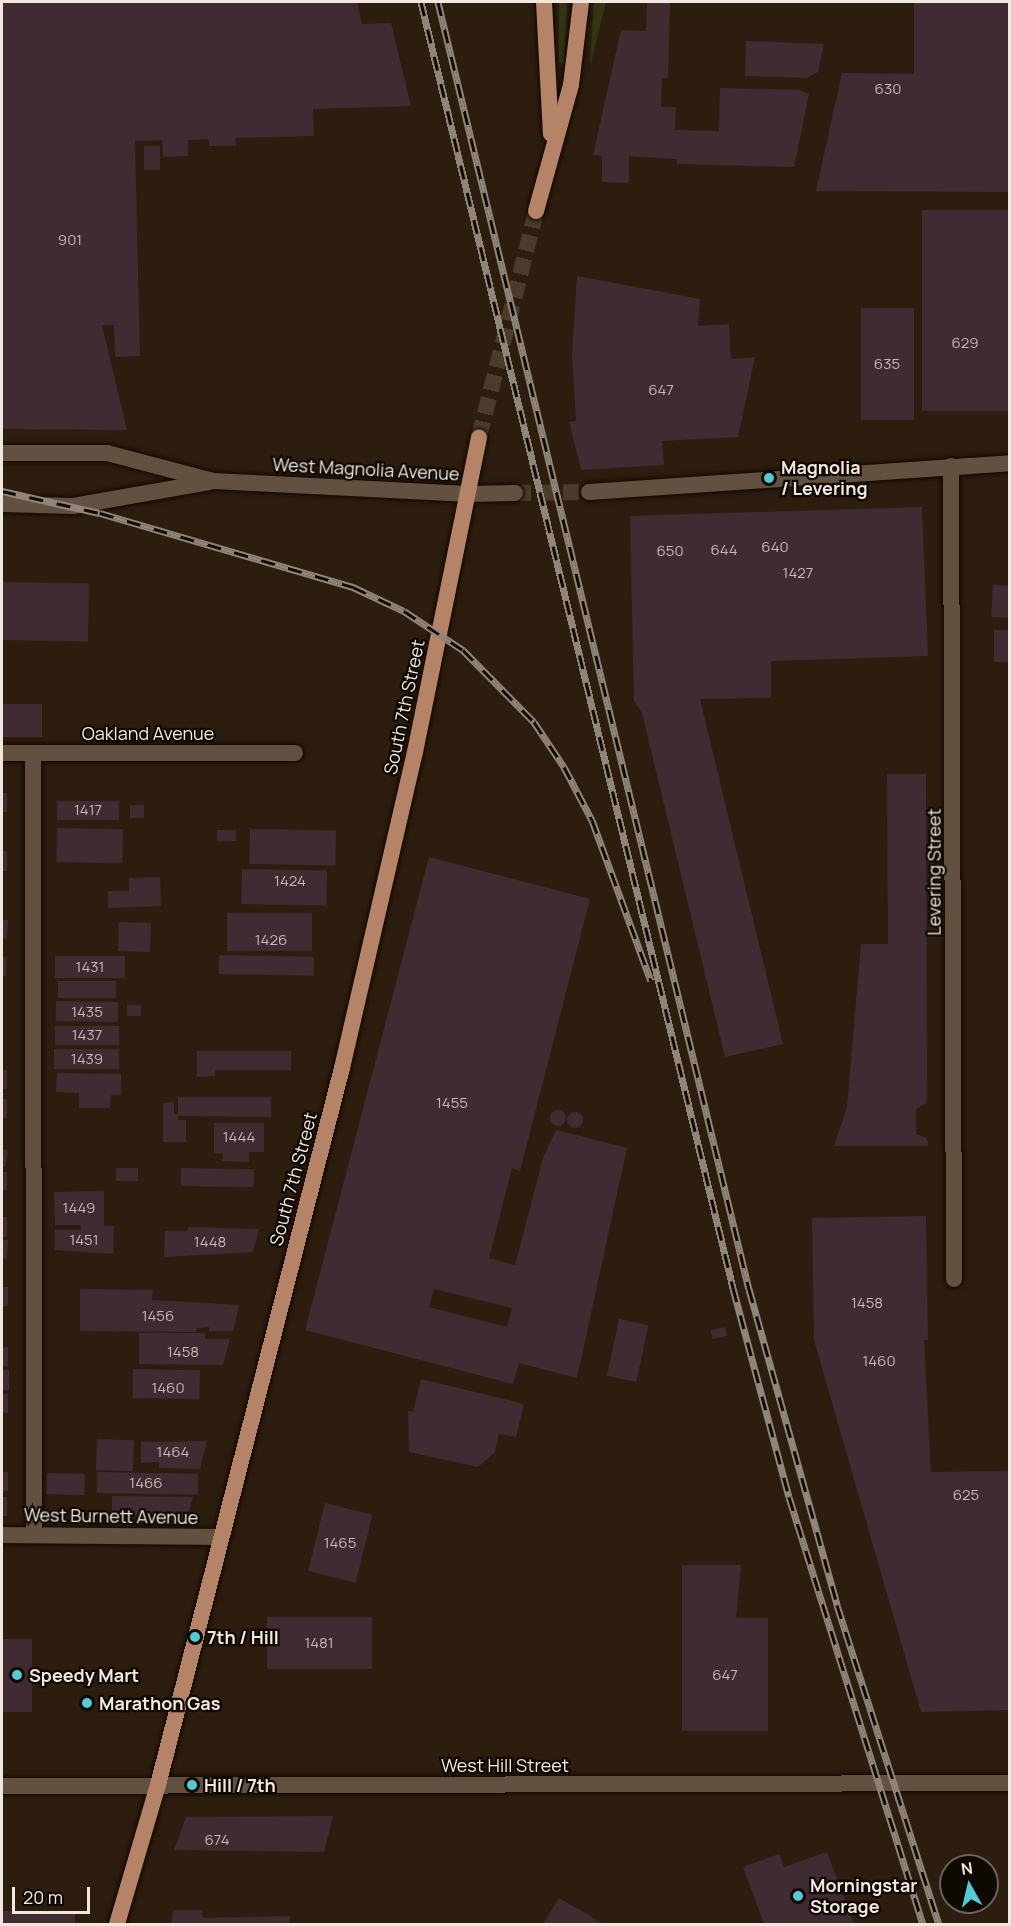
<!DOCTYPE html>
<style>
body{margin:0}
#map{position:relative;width:1011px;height:1926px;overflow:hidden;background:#2c1d0e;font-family:Manrope,sans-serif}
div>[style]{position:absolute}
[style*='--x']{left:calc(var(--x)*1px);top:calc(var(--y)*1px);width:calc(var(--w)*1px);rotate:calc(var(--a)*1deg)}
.green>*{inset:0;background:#323511}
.building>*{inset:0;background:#412b32;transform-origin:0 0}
.round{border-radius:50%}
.tertiary-tunnel>*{height:16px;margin-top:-8px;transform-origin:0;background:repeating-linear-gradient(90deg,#4a3b2d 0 16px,transparent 0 24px)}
.primary-tunnel>*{height:16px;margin-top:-8px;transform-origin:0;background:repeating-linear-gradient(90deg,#4a3b2d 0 16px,transparent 0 24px)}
.roads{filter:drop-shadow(0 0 2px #140700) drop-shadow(0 0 2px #140700)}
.minor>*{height:16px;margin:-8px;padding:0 8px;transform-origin:8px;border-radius:8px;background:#625140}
.tertiary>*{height:16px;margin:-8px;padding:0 8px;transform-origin:8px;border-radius:8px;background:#625140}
.primary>*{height:16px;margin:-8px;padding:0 8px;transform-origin:8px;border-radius:8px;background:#b58368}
.rail>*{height:7px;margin-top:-3.5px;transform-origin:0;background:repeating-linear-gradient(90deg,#0f0904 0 14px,#918479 0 28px);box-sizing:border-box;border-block:2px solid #918479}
.dots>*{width:16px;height:16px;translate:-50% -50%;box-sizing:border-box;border:3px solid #0f0904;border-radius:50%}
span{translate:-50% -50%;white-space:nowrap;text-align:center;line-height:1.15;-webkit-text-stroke:4.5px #0f0904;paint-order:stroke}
.number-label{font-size:15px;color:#c6b8b3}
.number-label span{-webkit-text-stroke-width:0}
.poi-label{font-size:18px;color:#f2e7de;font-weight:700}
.left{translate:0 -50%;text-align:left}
.street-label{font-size:18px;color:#f2e7de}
.frame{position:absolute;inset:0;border:3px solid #f2e7de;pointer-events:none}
.north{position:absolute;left:939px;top:1854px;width:60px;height:60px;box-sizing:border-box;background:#0f0904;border:2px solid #6a625b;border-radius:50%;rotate:352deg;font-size:16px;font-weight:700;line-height:24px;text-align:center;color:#f2e7de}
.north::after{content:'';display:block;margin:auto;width:21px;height:27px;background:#52cbd7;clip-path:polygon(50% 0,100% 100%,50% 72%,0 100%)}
.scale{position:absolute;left:12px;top:1887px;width:78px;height:27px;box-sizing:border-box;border:3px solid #f2e7de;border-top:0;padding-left:8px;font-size:18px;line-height:21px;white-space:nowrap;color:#f2e7de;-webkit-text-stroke:4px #0f0904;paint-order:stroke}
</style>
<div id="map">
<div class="green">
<div style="clip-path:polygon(559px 2px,567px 2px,564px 64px,559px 63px)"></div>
<div style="clip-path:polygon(594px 2px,606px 2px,591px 63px,590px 62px)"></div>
</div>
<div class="building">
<div style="clip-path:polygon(2px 2px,357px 2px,362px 24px,391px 23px,411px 106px,313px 109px,314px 136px,235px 138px,236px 146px,209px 146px,209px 139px,188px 140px,188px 156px,163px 157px,162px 140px,135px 141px,140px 356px,115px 357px,114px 325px,102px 325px,127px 430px,2px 429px)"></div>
<div style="clip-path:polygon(647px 2px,670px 2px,668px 78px,662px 78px,661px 107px,676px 107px,675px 130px,719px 131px,720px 88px,800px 90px,809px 94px,794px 167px,677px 164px,677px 159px,629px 156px,629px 183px,602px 182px,602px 156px,593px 155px,621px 30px,646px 31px)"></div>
<div style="clip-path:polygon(914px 2px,1010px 2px,1010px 192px,816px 191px,842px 73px,914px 74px)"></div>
<div style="clip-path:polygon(746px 41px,824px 44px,818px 72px,807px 78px,745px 76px)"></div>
<div style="left:144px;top:146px;width:16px;height:24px"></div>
<div style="left:922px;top:210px;width:88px;height:201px"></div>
<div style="clip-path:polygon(577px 276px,700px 299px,698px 326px,729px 324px,731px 359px,755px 357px,738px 437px,662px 441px,664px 465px,581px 470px,569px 422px,576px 421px,572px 354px)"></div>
<div style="left:861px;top:308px;width:53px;height:112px"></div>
<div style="clip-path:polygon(922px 507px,928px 656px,771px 661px,771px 698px,700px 699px,783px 1044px,725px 1057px,642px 713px,634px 701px,630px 516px)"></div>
<div style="left:2px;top:582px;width:87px;height:58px;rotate:1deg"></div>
<div style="left:993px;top:585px;width:17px;height:32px;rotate:3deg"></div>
<div style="left:994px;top:630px;width:16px;height:32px"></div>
<div style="left:2px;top:704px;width:40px;height:33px"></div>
<div style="clip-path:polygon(887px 774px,926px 774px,927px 1103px,916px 1109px,916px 1134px,927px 1138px,928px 1146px,834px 1146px,847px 1107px,861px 944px,888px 944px)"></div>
<div style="left:2px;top:793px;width:5px;height:19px"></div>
<div style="left:57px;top:801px;width:62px;height:19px"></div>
<div style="left:130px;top:805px;width:14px;height:13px"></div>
<div style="left:57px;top:828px;width:66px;height:34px;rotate:1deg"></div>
<div style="left:250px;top:829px;width:86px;height:35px;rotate:1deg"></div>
<div style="left:217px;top:830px;width:19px;height:11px"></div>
<div style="left:2px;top:851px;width:5px;height:20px"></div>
<div style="clip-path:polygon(evenodd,429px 857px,590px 899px,520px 1171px,512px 1168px,489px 1258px,515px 1265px,543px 1158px,556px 1130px,627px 1148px,577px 1378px,519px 1363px,513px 1384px,305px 1330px,429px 857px,434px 1289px,512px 1308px,507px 1327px,429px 1307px,434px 1289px)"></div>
<div style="left:242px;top:869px;width:85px;height:35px;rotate:1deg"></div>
<div style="clip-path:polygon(160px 877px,161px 906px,108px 908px,108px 891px,129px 891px,129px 878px)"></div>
<div style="left:227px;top:913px;width:85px;height:38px"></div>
<div style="clip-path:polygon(2px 920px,8px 920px,7px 939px,2px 939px)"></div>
<div style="left:119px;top:922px;width:32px;height:29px;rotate:2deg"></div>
<div style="left:219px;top:955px;width:95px;height:19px;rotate:1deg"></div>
<div style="left:55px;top:956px;width:70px;height:22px"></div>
<div style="clip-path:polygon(2px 957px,7px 957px,6px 976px,2px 976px)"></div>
<div style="left:58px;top:981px;width:58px;height:17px"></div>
<div style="left:56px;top:1001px;width:62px;height:20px;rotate:1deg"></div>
<div style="left:141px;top:1005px;width:11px;height:14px;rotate:90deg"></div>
<div style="left:55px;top:1026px;width:64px;height:19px"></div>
<div style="left:54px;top:1049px;width:65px;height:20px"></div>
<div style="clip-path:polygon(197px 1051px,291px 1051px,291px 1070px,215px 1070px,215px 1076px,197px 1077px)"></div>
<div style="left:2px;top:1070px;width:5px;height:19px"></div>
<div style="clip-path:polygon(57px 1073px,121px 1074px,121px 1095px,111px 1095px,110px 1108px,79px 1108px,79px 1093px,56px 1092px)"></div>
<div style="clip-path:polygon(178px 1097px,271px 1097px,271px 1117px,178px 1116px,178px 1120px,186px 1120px,186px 1142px,163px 1142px,163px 1103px,174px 1102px,174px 1114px,178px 1114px)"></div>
<div style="left:2px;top:1099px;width:5px;height:19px"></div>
<div class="round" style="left:550px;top:1110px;width:16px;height:16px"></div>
<div class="round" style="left:567px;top:1112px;width:16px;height:16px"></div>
<div style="clip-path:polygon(214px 1123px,264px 1123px,264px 1152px,249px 1152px,249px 1162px,222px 1161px,223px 1154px,214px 1153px)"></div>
<div style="left:2px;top:1149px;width:6px;height:17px;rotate:9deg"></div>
<div style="left:116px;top:1168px;width:22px;height:13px"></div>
<div style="left:181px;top:1168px;width:73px;height:18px;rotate:1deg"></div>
<div style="left:2px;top:1172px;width:5px;height:18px"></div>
<div style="clip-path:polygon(104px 1191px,104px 1226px,114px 1226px,113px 1254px,55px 1250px,55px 1230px,81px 1230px,81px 1225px,55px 1225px,54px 1192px)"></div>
<div style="clip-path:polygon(926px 1216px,928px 1340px,924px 1340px,931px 1472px,1010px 1471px,1010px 1710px,921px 1712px,814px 1340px,812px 1218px)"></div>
<div style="left:2px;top:1217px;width:5px;height:20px"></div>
<div style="clip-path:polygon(188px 1227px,259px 1229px,253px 1252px,164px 1257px,165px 1231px,187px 1231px)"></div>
<div style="clip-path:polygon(2px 1240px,8px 1240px,7px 1259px,2px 1259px)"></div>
<div style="left:2px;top:1287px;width:6px;height:19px"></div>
<div style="clip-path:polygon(80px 1289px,153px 1290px,152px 1300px,239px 1305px,233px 1331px,209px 1331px,209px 1327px,197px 1328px,196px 1332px,80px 1331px)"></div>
<div style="left:619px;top:1319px;width:30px;height:58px;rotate:12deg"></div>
<div style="left:725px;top:1327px;width:9px;height:15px;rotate:77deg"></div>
<div style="clip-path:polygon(139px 1333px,205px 1333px,205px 1339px,230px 1339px,223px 1365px,139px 1364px)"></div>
<div style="left:2px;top:1347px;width:6px;height:19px"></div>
<div style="left:133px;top:1369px;width:67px;height:29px;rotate:1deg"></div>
<div style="left:2px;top:1370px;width:7px;height:20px"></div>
<div style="clip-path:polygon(421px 1379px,524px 1404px,516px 1437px,499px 1434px,495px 1452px,478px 1467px,409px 1452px,408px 1411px,413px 1412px)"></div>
<div style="left:2px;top:1394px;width:6px;height:19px"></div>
<div style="left:97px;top:1439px;width:37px;height:31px;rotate:2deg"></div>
<div style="clip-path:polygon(207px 1441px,200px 1469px,159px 1468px,159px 1462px,141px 1463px,141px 1442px)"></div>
<div style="left:2px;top:1472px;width:6px;height:19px"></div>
<div style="left:97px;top:1472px;width:101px;height:21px;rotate:1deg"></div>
<div style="left:47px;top:1473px;width:38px;height:21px;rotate:2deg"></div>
<div style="clip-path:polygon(112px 1496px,193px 1497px,186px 1520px,168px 1520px,168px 1516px,112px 1515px)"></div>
<div style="left:2px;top:1497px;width:5px;height:19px"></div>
<div style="left:325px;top:1503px;width:49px;height:70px;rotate:14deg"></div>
<div style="clip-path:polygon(682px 1565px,741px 1565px,736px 1618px,768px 1618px,768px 1731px,682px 1731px)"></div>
<div style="left:267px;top:1617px;width:105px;height:52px"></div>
<div style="left:2px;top:1639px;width:30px;height:73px"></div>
<div style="clip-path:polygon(333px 1816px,324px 1852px,174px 1850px,186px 1817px)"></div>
<div style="clip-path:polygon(827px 1852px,854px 1924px,764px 1924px,743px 1867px,779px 1854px,784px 1867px)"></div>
<div style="clip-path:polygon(559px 1898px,604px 1924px,543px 1924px)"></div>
<div style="clip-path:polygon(173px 1910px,202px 1910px,203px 1918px,290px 1916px,290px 1924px,171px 1924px)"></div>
<div style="left:2px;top:1911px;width:73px;height:13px"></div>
</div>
<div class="tertiary-tunnel">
<div style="--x:515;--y:493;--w:74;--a:-0.8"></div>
</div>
<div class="primary-tunnel">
<div style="--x:479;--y:437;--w:233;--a:-75.8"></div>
</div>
<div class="roads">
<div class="minor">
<div style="--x:2;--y:453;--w:105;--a:0"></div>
<div style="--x:107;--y:453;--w:111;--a:14.7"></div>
<div style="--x:214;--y:481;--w:255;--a:2.9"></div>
<div style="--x:951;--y:466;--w:813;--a:89.79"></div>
<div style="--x:2;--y:504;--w:71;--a:1.6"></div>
<div style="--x:73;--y:506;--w:138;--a:-10"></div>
<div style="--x:2;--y:753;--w:293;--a:0"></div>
<div style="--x:33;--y:753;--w:781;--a:89.93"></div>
<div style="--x:2;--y:1535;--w:218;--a:0.5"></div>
</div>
<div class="tertiary">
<div style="--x:589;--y:492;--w:422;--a:-3.9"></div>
<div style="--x:469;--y:494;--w:46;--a:-1.2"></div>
<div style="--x:2;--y:1786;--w:1008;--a:-0.17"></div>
</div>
<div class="primary">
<div style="--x:544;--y:2;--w:132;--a:87"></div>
<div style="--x:536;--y:211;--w:131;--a:-74.5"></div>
<div style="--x:571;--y:85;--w:84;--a:-83.1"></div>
<div style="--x:117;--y:1924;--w:145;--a:-73.6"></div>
<div style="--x:158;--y:1785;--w:740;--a:-75.61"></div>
<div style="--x:342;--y:1068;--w:324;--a:-77"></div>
<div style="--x:415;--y:752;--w:321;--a:-78.5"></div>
</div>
</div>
<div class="rail">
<div style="--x:421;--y:2;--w:1323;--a:76.36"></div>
<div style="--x:733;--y:1288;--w:216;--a:75"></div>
<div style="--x:789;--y:1497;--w:448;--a:72.6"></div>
<div style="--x:438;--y:2;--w:1324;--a:76.42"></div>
<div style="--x:749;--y:1289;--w:328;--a:74.4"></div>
<div style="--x:837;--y:1605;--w:335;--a:72.3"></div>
<div style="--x:2;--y:491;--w:100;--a:12.7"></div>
<div style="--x:100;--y:513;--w:264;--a:16.3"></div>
<div style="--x:353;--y:587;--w:56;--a:25.2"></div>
<div style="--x:404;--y:611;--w:71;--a:33.5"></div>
<div style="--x:463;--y:650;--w:101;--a:45.4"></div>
<div style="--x:534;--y:722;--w:54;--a:56.3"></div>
<div style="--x:564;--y:767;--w:60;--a:62.2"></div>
<div style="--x:592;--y:820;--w:171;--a:69.9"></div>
</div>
<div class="dots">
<div style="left:769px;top:478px;background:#52cbd7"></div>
<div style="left:195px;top:1637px;background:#52cbd7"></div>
<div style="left:17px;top:1675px;background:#52cbd7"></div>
<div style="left:87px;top:1703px;background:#52cbd7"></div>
<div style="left:192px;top:1785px;background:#52cbd7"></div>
<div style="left:798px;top:1896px;background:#52cbd7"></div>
</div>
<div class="number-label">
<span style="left:888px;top:89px">630</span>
<span style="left:70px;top:240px">901</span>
<span style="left:965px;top:343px">629</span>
<span style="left:887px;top:364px">635</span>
<span style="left:661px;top:390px">647</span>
<span style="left:775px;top:547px">640</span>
<span style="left:724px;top:550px">644</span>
<span style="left:670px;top:551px">650</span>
<span style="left:798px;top:573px">1427</span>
<span style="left:88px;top:810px">1417</span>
<span style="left:290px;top:881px">1424</span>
<span style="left:271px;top:940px">1426</span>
<span style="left:90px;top:967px">1431</span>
<span style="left:87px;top:1012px">1435</span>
<span style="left:87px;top:1035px">1437</span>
<span style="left:87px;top:1059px">1439</span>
<span style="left:452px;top:1103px">1455</span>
<span style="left:239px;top:1137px">1444</span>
<span style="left:79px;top:1208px">1449</span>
<span style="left:84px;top:1240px">1451</span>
<span style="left:210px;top:1242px">1448</span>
<span style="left:867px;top:1303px">1458</span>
<span style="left:158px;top:1316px">1456</span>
<span style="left:183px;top:1352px">1458</span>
<span style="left:879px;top:1361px">1460</span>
<span style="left:168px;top:1388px">1460</span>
<span style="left:173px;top:1452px">1464</span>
<span style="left:146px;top:1483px">1466</span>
<span style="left:966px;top:1495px">625</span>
<span style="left:340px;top:1543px">1465</span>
<span style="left:319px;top:1643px">1481</span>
<span style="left:725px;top:1675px">647</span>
<span style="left:217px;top:1840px">674</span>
</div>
<div class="poi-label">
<span class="left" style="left:781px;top:478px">Magnolia<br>/ Levering</span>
<span class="left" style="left:207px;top:1637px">7th / Hill</span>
<span class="left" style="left:29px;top:1675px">Speedy Mart</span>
<span class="left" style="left:99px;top:1703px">Marathon Gas</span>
<span class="left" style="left:204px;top:1785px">Hill / 7th</span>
<span class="left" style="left:810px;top:1896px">Morningstar<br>Storage</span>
</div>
<div class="street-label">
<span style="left:366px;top:469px;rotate:3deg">West Magnolia Avenue</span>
<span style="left:404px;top:707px;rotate:-78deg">South 7th Street</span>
<span style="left:148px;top:733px">Oakland Avenue</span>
<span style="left:934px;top:872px;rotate:-90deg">Levering Street</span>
<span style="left:293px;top:1179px;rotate:-75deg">South 7th Street</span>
<span style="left:111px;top:1516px;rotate:1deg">West Burnett Avenue</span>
<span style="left:505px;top:1765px">West Hill Street</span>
</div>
<div class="frame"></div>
<div class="north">N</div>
<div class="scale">20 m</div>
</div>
